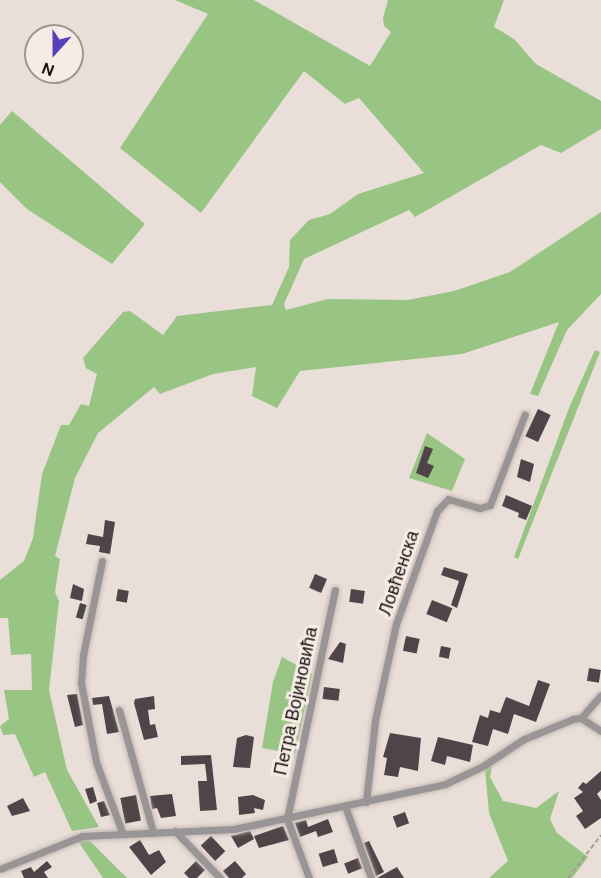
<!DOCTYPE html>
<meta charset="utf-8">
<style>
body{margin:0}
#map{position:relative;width:601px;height:878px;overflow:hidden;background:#eadfd8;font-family:"DM Sans",sans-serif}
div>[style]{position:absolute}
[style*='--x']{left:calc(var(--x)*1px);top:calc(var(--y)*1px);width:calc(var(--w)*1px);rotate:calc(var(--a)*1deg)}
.green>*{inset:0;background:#98c484}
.building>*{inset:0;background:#4f4549;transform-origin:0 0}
.path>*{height:1.5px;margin-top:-0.75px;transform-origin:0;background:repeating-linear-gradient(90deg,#a49c96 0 4.5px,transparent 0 7.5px)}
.roads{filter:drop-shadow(0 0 2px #c4bab4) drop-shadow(0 0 2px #c4bab4)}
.minor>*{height:7px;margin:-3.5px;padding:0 3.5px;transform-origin:3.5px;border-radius:3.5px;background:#999495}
span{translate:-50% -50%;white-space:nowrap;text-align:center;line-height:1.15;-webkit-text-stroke:6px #f7ece5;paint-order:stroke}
.street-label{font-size:18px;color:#181412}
.north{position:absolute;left:24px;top:24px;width:60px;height:60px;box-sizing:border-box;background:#f7ece5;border:2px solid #9e9691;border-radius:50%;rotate:201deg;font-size:16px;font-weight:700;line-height:24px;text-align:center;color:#181412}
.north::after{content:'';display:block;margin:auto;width:21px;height:27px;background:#5542ba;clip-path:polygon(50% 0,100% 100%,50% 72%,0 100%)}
</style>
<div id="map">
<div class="green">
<div style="clip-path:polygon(175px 0,254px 0,370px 66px,391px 32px,384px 26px,383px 18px,388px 0,504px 0,494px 27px,514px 39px,536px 64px,601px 101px,601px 129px,561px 153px,541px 145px,415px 217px,409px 210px,304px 259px,284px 304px,286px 310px,328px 299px,408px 300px,454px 291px,510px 272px,601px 212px,601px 294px,567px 330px,538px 396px,530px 394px,559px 322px,462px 354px,300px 371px,277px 408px,252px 396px,256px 367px,213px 374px,160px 394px,154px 387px,98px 433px,75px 478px,55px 556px,60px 559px,55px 592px,59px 601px,49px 690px,67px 770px,99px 827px,72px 831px,45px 772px,34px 777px,15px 734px,3px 735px,0 726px,9px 719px,4px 690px,32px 690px,31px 654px,11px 655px,8px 618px,0 618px,0 580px,24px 561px,33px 538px,42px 474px,61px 425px,69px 425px,81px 404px,89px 406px,97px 374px,86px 368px,83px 358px,123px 312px,130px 311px,163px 335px,177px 316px,272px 305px,289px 267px,290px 240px,309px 220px,330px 214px,358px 194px,424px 173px,359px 98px,345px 104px,304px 71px,201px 213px,120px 148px,208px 14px)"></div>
<div style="clip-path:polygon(12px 111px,145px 224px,112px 264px,27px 209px,0 182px,0 125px)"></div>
<div style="clip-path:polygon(595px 350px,600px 352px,518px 559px,514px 557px,569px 408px)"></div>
<div style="clip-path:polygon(427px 433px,465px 459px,452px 491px,409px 478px)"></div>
<div style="clip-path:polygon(282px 657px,312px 674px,295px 754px,262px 748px,273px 682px)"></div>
<div style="clip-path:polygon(492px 766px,490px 777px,503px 801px,536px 808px,559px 791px,550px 819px,557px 833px,588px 857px,572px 878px,489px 878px,508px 861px,489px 813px,485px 769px)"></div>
<div style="clip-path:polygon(87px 838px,127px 878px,103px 878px,78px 841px)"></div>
</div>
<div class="building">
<div style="left:538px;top:409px;width:14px;height:30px;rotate:25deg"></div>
<div style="clip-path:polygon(425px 446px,433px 449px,427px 463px,434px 466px,428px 478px,416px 473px)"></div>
<div style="clip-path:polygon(521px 459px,534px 464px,530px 482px,517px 477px)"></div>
<div style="clip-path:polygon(506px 495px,532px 506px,526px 520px,518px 517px,519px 513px,502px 506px)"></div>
<div style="clip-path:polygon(105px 520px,115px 522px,110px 554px,99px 552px,100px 546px,86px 544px,88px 534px,103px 537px)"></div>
<div style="clip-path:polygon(444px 567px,468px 574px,457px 608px,451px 605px,459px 581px,441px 575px)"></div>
<div style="left:315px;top:574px;width:13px;height:15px;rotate:23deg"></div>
<div style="clip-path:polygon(73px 584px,84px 589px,82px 601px,70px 598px)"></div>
<div style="left:118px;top:589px;width:11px;height:12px;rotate:10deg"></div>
<div style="left:351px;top:589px;width:14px;height:13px;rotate:8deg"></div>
<div style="left:432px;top:600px;width:22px;height:15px;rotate:22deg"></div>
<div style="left:80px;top:603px;width:7px;height:15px;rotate:16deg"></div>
<div style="left:406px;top:636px;width:14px;height:15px;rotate:12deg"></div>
<div style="clip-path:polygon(340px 642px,346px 644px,343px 663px,328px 659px)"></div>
<div style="left:441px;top:646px;width:10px;height:11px;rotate:11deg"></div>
<div style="left:589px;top:668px;width:12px;height:13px;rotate:9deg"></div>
<div style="clip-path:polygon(538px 680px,550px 684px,536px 722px,514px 714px,508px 734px,493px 729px,488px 746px,472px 742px,480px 715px,488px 718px,490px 710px,500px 713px,506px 697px,529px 706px)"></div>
<div style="left:324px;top:687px;width:16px;height:12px;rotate:7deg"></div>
<div style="clip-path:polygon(77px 694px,83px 725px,75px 727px,67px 695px)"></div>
<div style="clip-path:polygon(109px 696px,119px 732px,107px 734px,102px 704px,93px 705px,92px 698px)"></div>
<div style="clip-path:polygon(154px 696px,155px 709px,148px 710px,150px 725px,155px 724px,158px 737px,144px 740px,134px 703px,135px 699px)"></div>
<div style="clip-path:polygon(390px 733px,421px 738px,418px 771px,400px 767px,398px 777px,384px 775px,387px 758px,383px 757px)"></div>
<div style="clip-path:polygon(246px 735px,254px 737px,250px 768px,233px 767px,237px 738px)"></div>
<div style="clip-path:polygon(438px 737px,473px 745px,470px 762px,447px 756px,445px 765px,431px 761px)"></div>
<div style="clip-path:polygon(211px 755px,217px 810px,200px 811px,198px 781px,207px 781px,205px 764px,181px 765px,181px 756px)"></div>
<div style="clip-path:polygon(601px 771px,601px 790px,597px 794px,601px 800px,601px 818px,585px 829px,576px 816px,583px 811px,574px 798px,583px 792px,578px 788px,583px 782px,586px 784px)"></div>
<div style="clip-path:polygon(93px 787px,97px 801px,90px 804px,85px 789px)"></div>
<div style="clip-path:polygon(172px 794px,176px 816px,161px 818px,157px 808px,152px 809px,150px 796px)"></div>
<div style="left:136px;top:795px;width:26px;height:16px;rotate:79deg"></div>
<div style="clip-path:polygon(253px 795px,265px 800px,263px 810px,254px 808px,255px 813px,239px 815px,238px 797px)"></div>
<div style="clip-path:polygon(23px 798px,30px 811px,12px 816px,7px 806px)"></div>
<div style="clip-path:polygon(104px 801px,110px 815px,101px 817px,97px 803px)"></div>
<div style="left:405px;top:812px;width:12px;height:13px;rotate:70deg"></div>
<div style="clip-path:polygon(328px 819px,333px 832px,318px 837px,316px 831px,300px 837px,295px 823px,306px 820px,308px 827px)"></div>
<div style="clip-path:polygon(283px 826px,289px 840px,259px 848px,254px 836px)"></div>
<div style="clip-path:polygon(250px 831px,254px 839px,238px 848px,231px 836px)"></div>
<div style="left:211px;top:836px;width:21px;height:14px;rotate:47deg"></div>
<div style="clip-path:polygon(140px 840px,149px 855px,159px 850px,166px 862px,151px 875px,129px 847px)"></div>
<div style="clip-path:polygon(369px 841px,384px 872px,376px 876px,364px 843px)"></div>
<div style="left:334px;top:849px;width:14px;height:16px;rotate:73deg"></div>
<div style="left:358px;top:858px;width:11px;height:15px;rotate:68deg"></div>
<div style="clip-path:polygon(47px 861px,52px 867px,44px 872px,48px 878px,24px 878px,21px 871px,31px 867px,34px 872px)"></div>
<div style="clip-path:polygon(196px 861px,205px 870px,197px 878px,189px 878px,184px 873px)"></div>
<div style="clip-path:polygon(235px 861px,246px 874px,242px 878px,229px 878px,223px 871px)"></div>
<div style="clip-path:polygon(397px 867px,404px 878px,377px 878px)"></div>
</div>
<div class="path">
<div style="--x:568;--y:878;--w:54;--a:-52.5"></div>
</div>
<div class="roads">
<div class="minor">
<div style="--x:102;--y:561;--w:96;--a:101.4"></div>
<div style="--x:83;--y:655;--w:28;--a:94"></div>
<div style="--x:81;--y:683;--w:80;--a:79.2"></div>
<div style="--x:96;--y:762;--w:75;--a:69.6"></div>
<div style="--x:119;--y:710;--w:127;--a:74.4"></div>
<div style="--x:581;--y:718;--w:30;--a:-49"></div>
<div style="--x:366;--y:802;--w:82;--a:-83.7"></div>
<div style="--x:375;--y:720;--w:98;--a:-77.7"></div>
<div style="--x:396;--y:624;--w:120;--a:-70.1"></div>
<div style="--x:437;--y:511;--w:16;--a:-47"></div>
<div style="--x:448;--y:499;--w:33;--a:16"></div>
<div style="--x:480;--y:508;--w:10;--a:-17"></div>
<div style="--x:490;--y:505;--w:97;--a:-69"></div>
<div style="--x:345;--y:806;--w:77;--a:70.1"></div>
<div style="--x:175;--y:831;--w:65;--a:46.2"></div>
<div style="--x:0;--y:869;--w:88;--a:-21.9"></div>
<div style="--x:82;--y:836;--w:152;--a:-2.6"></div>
<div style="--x:234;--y:829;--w:216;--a:-12"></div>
<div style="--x:445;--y:784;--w:42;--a:-25.3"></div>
<div style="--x:483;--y:766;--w:49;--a:-33.4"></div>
<div style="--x:524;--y:739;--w:53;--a:-22.2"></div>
<div style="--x:573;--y:719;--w:8;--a:-7"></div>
<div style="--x:581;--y:718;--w:24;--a:33"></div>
<div style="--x:309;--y:878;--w:63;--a:-110.4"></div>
<div style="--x:287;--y:819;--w:234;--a:-78.2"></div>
</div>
</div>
<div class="street-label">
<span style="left:399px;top:573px;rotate:-71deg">Ловћенска</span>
<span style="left:296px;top:701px;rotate:-78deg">Петра Војиновића</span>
</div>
<div class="north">N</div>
</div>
